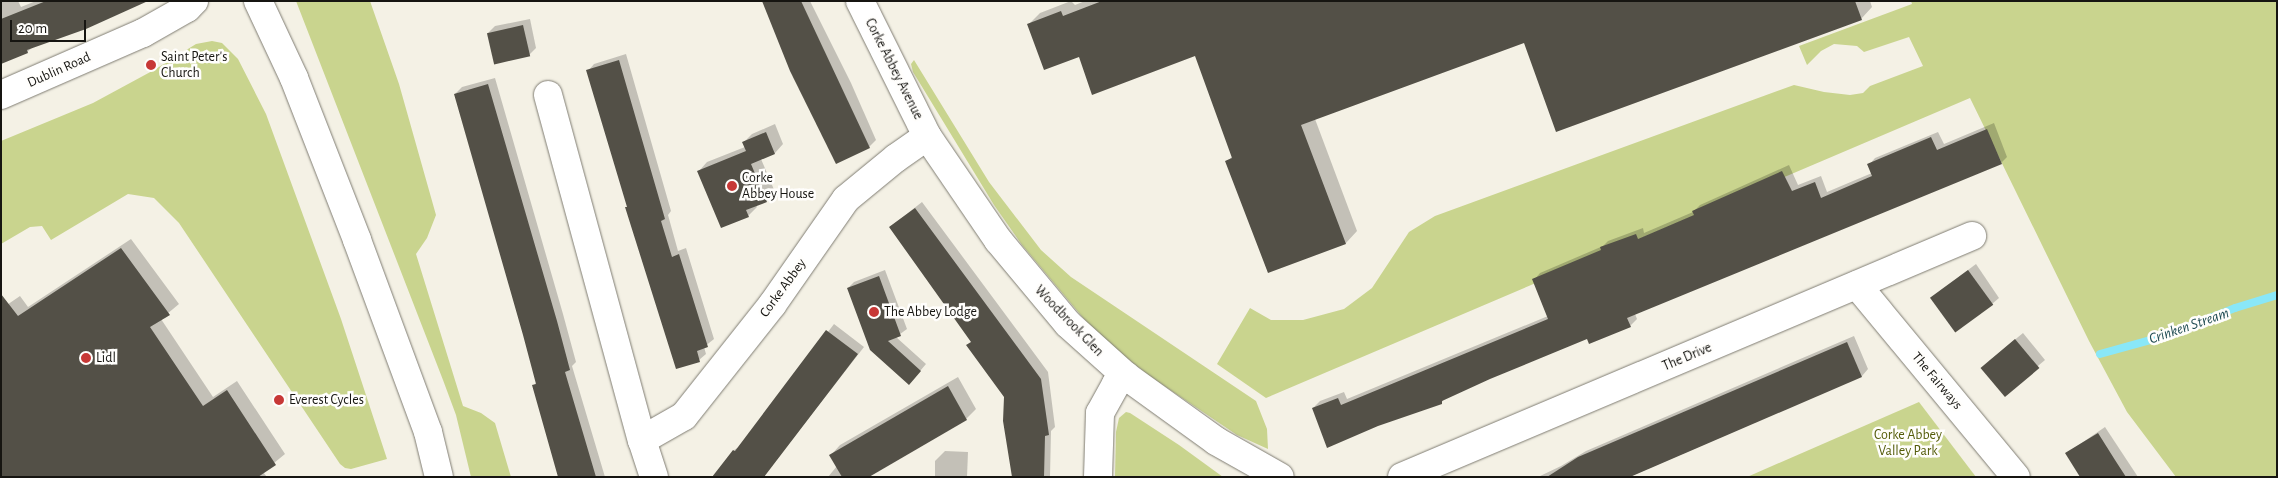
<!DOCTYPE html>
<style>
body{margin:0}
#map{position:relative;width:2278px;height:478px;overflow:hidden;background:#f4f1e5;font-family:"Alegreya Sans",sans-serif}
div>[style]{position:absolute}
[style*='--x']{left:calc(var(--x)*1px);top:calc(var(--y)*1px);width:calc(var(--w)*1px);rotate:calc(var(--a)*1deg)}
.green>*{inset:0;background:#c9d48e}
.shadow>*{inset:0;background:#0003}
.stream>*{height:8px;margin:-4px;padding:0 4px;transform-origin:4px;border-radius:4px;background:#89e7f8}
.building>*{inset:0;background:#535047;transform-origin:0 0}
.roads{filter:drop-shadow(0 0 1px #7f7c72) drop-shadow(0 0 1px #7f7c72)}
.street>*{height:28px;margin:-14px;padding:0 14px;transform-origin:14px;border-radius:14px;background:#fff}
.secondary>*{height:28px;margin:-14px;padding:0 14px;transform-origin:14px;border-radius:14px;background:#fff}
.dots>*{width:14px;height:14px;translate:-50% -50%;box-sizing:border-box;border:2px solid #fffefc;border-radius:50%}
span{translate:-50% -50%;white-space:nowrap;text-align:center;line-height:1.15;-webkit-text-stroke:5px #fffefc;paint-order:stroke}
.poi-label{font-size:14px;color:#161511}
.left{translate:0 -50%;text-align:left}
.street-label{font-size:14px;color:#161511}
.park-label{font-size:14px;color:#545c0a}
.water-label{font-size:15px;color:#234e55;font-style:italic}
.frame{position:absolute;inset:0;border:2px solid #161511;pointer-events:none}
.scale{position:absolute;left:10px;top:20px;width:76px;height:22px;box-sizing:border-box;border:2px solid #161511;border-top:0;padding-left:6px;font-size:15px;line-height:18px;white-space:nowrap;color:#161511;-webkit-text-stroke:4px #fffefc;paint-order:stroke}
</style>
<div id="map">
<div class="green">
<div style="clip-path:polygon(296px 1px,370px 1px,399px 84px,436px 215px,427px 238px,416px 254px,463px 406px,481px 413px,495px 423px,511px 477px,471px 477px,456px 415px,443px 380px)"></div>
<div style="clip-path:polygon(1911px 1px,2277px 1px,2277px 477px,2176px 477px,2127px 412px,2089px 341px,1970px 98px,1266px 398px,1217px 364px,1250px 308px,1271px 320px,1303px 320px,1344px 309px,1372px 288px,1409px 232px,1435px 216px,1794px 85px,1824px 92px,1850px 95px,1863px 93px,1870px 86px,1923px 66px,1909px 37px,1864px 52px,1857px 46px,1834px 44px,1821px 51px,1807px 65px,1799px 46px,1912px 4px)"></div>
<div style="clip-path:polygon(212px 41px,222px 43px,238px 59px,266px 114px,341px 319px,387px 459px,351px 469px,345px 468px,340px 464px,179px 223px,154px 198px,128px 194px,51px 240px,42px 226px,30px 227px,1px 244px,1px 141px,93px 103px,154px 70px,196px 44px)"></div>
<div style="clip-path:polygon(914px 60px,989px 182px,1041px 250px,1071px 277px,1256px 401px,1267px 429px,1268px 449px,1237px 435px,1148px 375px,1118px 351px,1089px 325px,1022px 245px,994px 205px,913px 72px,911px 64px)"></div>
<div style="clip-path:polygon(1919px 402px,1976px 477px,1747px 477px)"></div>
<div style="clip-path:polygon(1126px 412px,1130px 413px,1179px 445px,1223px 477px,1115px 477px,1116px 432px,1119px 418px)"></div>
</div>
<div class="shadow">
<div style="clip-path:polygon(1px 1px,18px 1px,21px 7px,36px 1px,109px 1px,33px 47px,27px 52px,1px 62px)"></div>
<div style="clip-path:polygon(763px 1px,810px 1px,851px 83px,876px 140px,869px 147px)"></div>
<div style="clip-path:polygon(1071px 1px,1075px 5px,1085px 1px,1870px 1px,1872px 7px,1861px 19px,1524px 42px,1315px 119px,1357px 231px,1346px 243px,1268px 272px,1227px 161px,1233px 156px,1196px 54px,1079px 55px,1029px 24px,1040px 13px)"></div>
<div style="clip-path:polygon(530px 19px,536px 48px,529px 55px,488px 33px,495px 26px)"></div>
<div style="clip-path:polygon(626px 54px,671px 211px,668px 215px,678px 251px,686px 248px,714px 339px,704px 347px,706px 354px,699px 360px,626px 208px,628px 206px,588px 71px,594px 64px)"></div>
<div style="clip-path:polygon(495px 78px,563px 314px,576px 362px,572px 366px,605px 477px,560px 477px,533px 386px,537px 382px,455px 94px,462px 87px)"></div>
<div style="clip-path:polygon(1994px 123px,2007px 157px,2001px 163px,1635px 314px,1637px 319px,1630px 326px,1588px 338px,1490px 378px,1445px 398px,1441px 403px,1313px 408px,1320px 401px,1344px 392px,1347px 399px,1548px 316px,1534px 280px,1540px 273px,1603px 246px,1608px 241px,1643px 228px,1644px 233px,1693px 212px,1700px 205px,1789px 165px,1798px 185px,1821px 176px,1827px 192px,1872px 173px,1869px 165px,1875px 158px,1938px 132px,1944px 144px)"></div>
<div style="clip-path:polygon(775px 124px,783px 144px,775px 153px,761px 159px,775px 192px,766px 201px,756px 205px,757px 207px,748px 216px,699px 171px,707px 162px,745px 147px,744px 142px,752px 134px)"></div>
<div style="clip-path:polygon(922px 202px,1048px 372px,1055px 427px,1051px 431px,1050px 477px,1013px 477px,1005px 397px,972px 341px,890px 227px)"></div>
<div style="clip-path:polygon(131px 239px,179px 304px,161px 319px,213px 397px,237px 381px,285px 454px,263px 472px,267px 477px,1px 477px,1px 309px,20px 296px,28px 307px)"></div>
<div style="clip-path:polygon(1976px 264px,1999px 298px,1992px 304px,1932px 297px)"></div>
<div style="clip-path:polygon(885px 270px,907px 329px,896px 337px,926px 364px,915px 377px,848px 288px,854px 282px)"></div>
<div style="clip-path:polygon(834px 324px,864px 347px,763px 477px,734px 450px,742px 445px)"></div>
<div style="clip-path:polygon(2023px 333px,2045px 360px,2004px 395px,1989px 361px)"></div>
<div style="clip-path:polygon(1854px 336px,1868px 369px,1862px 376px,1629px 477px,1538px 477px,1561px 466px,1586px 451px)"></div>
<div style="clip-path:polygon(958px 377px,976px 409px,966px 419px,866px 477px,828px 477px,837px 466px,831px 455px,840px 445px)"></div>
<div style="clip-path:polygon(2105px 427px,2138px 477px,2083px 477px,2067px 453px)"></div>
<div style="clip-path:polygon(945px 451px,968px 452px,967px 477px,935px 477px,935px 461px)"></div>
</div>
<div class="stream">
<div style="--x:2100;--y:354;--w:67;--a:-15.5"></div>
<div style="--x:2165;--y:336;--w:75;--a:-21.8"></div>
<div style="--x:2235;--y:308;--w:44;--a:-17.2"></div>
</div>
<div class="building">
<div style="clip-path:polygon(46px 1px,148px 1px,86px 29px,27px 50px,28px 53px,1px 64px,1px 19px)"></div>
<div style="clip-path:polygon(762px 1px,801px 1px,870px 148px,836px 164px,790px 71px)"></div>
<div style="clip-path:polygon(1102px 1px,1855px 1px,1862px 20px,1556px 132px,1524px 43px,1301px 125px,1346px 244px,1268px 273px,1225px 161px,1232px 158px,1195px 56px,1092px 95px,1079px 57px,1044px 70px,1027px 24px,1061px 11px,1063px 16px)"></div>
<div style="left:523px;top:25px;width:32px;height:37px;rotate:77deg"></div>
<div style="clip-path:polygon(619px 60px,665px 219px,661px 221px,672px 257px,679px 254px,708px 347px,697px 351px,700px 362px,676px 369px,625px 207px,627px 207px,586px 70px)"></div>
<div style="clip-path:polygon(488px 84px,557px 321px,570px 370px,565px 372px,596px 477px,558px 477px,532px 385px,536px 384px,523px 335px,454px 94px)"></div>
<div style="clip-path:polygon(1987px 129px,2002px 164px,1627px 318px,1631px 327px,1589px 344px,1587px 339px,1490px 379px,1442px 401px,1442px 404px,1378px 426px,1327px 448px,1312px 408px,1338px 398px,1341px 405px,1548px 319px,1532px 279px,1601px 250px,1600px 247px,1636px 234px,1638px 239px,1694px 215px,1692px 211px,1782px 171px,1792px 191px,1815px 182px,1821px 198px,1872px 176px,1867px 164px,1931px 137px,1937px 150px)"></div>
<div style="clip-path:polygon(766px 132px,775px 154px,751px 164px,767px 202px,746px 210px,749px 217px,721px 228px,697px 171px,746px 151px,742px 142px)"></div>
<div style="clip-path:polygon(915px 208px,1041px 379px,1049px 435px,1045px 436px,1044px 477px,1012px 477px,1003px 421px,1004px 397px,966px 345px,971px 342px,889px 227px)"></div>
<div style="clip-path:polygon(121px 248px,170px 315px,150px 327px,203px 406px,227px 390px,276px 465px,258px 477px,1px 477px,1px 294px,18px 316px)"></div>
<div style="left:1968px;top:270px;width:43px;height:47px;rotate:54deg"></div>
<div style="clip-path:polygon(879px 276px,901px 336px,888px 341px,921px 371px,909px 385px,870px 350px,847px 288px)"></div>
<div style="clip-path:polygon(826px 330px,858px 354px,764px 477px,712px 477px,733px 450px,735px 451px)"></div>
<div style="left:2015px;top:339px;width:38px;height:45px;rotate:50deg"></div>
<div style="clip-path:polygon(1847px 342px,1862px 377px,1630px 477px,1547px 477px,1578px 457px)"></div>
<div style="clip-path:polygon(948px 386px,967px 420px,869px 477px,842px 477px,829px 455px)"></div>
<div style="clip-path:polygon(2098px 433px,2115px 460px,2126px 477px,2080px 477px,2065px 453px)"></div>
</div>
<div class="roads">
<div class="street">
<div style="--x:258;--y:1;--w:85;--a:64.9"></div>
<div style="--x:294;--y:78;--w:174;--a:68.7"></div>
<div style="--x:357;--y:240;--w:205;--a:69.7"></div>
<div style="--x:428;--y:432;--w:46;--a:76.3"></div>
<div style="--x:860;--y:1;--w:151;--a:63.6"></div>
<div style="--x:927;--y:136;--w:126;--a:55.7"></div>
<div style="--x:998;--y:240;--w:109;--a:50.2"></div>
<div style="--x:1068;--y:324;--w:78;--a:41.9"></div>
<div style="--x:1126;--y:376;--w:111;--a:35.8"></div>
<div style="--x:1216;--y:441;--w:73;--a:29.4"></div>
<div style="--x:548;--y:95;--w:358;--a:74.8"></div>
<div style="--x:1857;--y:285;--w:249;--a:50.4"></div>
<div style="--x:654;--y:477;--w:39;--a:-108"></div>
<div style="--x:642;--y:440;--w:48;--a:-29.7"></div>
<div style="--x:684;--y:416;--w:142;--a:-51.6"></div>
<div style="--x:772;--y:305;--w:129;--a:-55.1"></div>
<div style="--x:846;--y:199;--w:65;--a:-39.4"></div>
<div style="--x:896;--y:158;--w:38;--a:-35"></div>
<div style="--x:1098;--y:477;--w:64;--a:-88.2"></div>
<div style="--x:1100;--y:413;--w:33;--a:-61"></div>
<div style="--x:1116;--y:384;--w:13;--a:-39"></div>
<div style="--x:1402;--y:477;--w:619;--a:-22.92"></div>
</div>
<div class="secondary">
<div style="--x:1;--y:95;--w:155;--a:-23.6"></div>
<div style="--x:143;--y:33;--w:51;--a:-29.6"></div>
<div style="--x:187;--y:8;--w:10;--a:-45"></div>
</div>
</div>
<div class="dots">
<div style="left:151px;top:65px;background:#c73836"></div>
<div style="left:732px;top:186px;background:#c73836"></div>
<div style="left:874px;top:312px;background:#c73836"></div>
<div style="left:86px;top:358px;background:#c73836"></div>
<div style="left:279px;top:400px;background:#c73836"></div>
</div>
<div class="poi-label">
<span class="left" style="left:161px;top:65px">Saint Peter's<br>Church</span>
<span class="left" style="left:742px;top:186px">Corke<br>Abbey House</span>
<span class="left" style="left:884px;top:312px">The Abbey Lodge</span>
<span class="left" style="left:96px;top:358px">Lidl</span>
<span class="left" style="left:289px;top:400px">Everest Cycles</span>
</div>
<div class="street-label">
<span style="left:894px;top:69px;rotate:63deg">Corke Abbey Avenue</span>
<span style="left:59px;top:70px;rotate:-24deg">Dublin Road</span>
<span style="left:783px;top:288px;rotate:-54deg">Corke Abbey</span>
<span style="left:1069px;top:321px;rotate:46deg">Woodbrook Glen</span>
<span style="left:1687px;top:357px;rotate:-23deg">The Drive</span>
<span style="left:1937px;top:381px;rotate:50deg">The Fairways</span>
</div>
<div class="park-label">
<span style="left:1908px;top:443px">Corke Abbey<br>Valley Park</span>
</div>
<div class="water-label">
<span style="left:2189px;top:326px;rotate:-19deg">Crinken Stream</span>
</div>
<div class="frame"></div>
<div class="scale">20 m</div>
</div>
